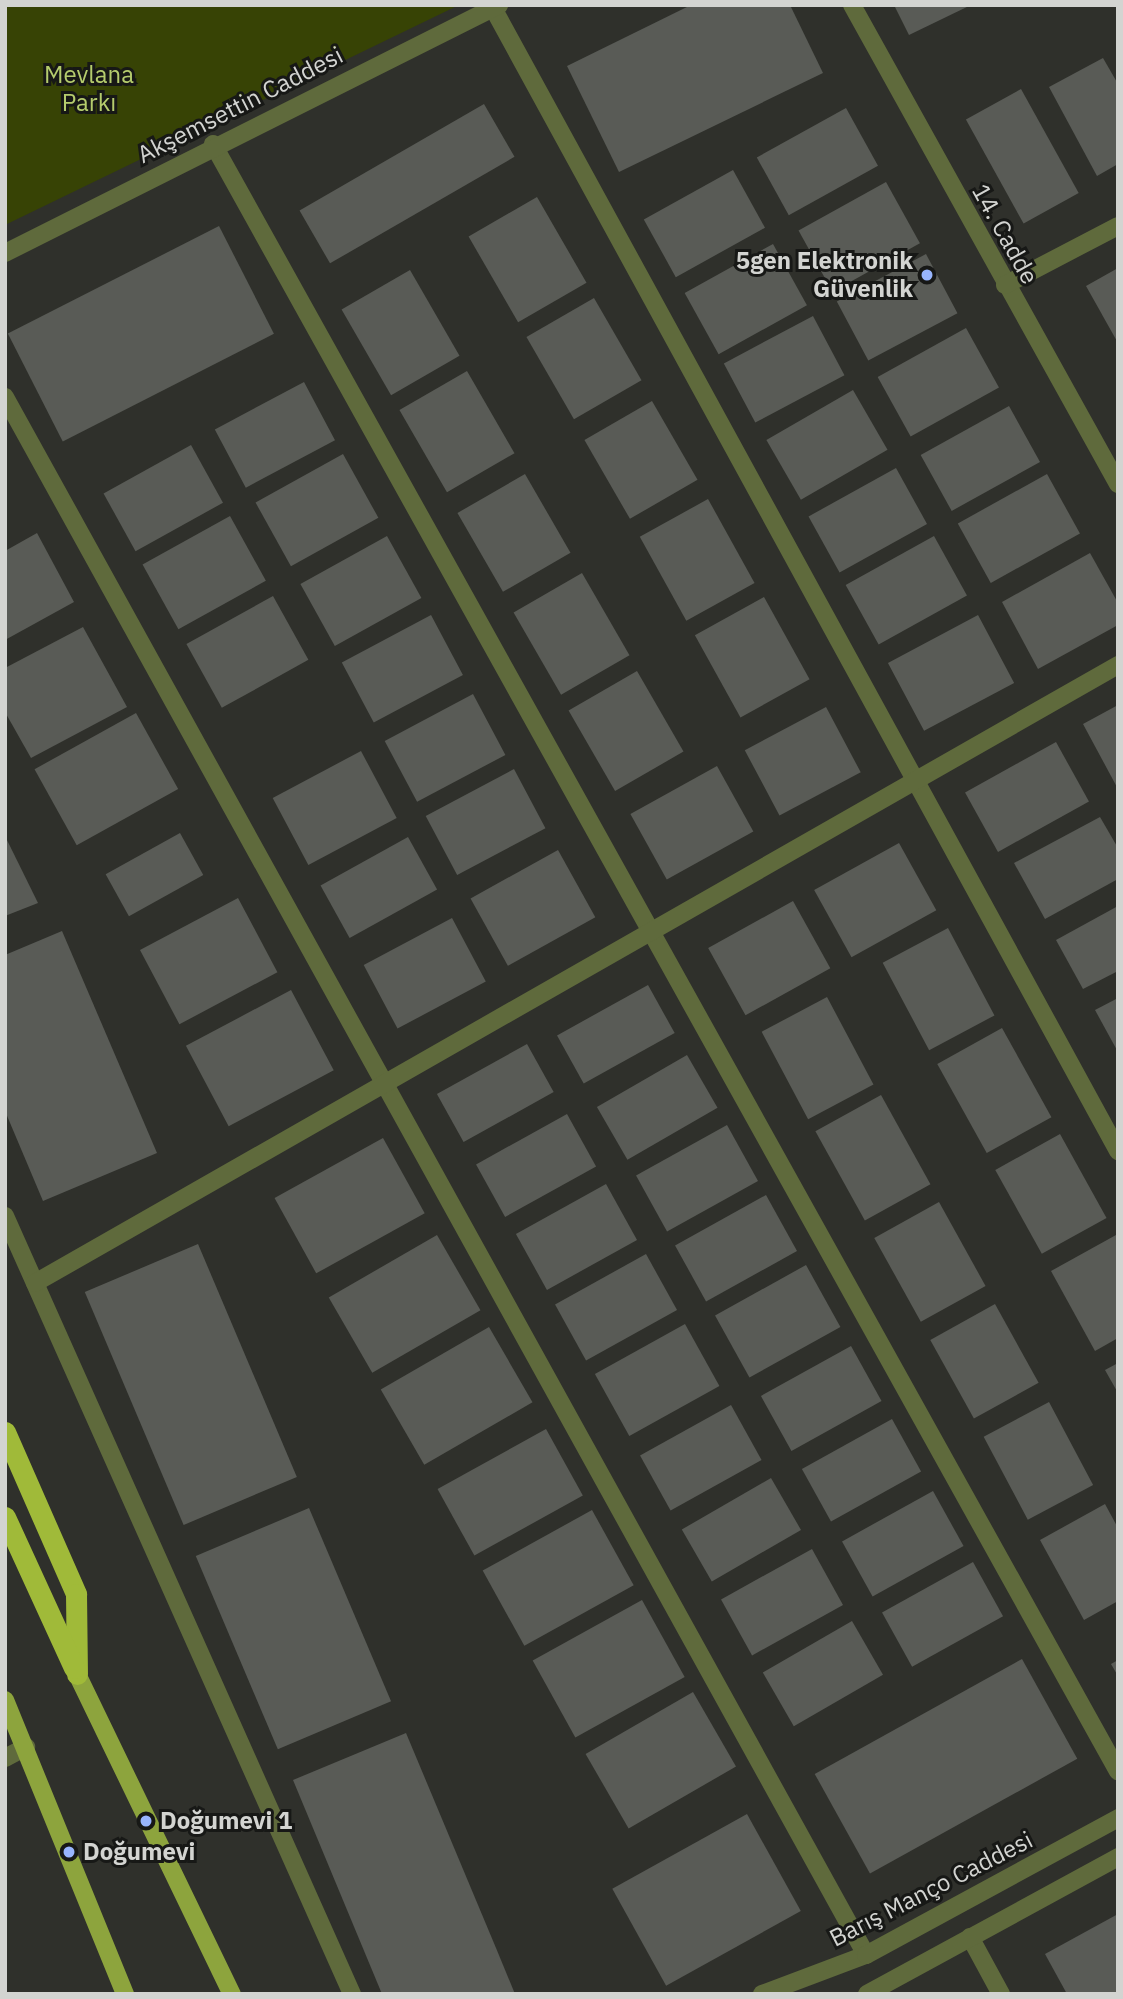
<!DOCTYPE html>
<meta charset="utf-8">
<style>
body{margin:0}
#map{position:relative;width:1123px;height:1999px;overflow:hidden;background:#2f302b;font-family:"IBM Plex Sans",sans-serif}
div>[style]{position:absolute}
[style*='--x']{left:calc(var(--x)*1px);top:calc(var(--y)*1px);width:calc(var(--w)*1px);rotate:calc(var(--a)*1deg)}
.green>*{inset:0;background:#374305}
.building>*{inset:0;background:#595b56;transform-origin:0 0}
.minor>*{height:18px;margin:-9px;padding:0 9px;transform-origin:9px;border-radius:9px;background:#5f6a3c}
.major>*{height:18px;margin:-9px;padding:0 9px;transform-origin:9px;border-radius:9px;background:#8da43d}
.highway>*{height:21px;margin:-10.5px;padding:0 10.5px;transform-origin:10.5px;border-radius:10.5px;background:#a0ba39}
.dots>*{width:19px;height:19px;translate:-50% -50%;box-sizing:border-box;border:4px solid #171816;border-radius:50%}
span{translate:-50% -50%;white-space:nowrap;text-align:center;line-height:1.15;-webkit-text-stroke:6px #171816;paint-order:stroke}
.park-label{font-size:24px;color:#b5cc6d}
.street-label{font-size:24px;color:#d3d4d1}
.poi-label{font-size:24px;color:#d3d4d1;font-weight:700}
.right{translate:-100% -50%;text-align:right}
.left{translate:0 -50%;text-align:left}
.frame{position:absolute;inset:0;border:7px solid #d3d4d1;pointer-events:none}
</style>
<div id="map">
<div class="green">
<div style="clip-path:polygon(5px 5px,459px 5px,5px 225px)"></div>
</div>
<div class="building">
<div style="clip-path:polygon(691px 5px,790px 5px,823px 73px,619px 172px,567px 66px)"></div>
<div style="clip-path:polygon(894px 5px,971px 5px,909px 35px)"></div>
<div style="clip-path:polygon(1103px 58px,1118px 84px,1118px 164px,1097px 176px,1049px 87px)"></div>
<div style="left:1021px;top:89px;width:119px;height:63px;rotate:61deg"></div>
<div style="left:484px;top:104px;width:61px;height:213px;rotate:60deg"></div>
<div style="left:846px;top:108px;width:66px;height:102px;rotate:61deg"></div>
<div style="left:733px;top:170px;width:66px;height:102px;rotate:61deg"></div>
<div style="left:886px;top:182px;width:70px;height:100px;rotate:61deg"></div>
<div style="left:537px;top:197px;width:99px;height:79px;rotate:60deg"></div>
<div style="left:219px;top:226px;width:121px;height:237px;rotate:63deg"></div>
<div style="left:773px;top:244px;width:70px;height:101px;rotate:61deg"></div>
<div style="left:926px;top:254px;width:67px;height:101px;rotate:62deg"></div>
<div style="clip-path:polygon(1118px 268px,1118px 343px,1086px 286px)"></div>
<div style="left:410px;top:270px;width:99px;height:79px;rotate:60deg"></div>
<div style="left:594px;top:298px;width:95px;height:78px;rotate:60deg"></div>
<div style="left:813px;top:316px;width:67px;height:101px;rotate:62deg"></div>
<div style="left:966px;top:328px;width:68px;height:101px;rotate:61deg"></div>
<div style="left:467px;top:371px;width:95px;height:78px;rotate:60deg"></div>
<div style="left:304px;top:382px;width:66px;height:101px;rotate:62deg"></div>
<div style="left:853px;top:390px;width:69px;height:100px;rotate:60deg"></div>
<div style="left:652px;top:401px;width:91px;height:78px;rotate:60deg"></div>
<div style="left:1009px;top:406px;width:64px;height:101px;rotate:61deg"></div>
<div style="left:191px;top:445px;width:66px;height:100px;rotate:61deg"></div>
<div style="left:343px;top:454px;width:73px;height:100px;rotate:61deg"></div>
<div style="left:896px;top:468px;width:64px;height:100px;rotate:61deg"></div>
<div style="left:525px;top:474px;width:91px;height:78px;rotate:60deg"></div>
<div style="left:1047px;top:474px;width:68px;height:102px;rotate:61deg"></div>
<div style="left:708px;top:499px;width:96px;height:78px;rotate:61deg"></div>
<div style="left:230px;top:516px;width:74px;height:100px;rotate:61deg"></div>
<div style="clip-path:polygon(37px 533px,74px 602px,5px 640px,5px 551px)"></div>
<div style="left:387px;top:536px;width:71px;height:99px;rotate:61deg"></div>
<div style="left:934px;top:536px;width:68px;height:101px;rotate:61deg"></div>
<div style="clip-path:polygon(1090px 553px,1118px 603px,1118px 625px,1038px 669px,1002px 602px)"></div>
<div style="left:582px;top:573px;width:95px;height:79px;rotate:60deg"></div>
<div style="left:273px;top:596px;width:73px;height:99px;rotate:61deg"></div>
<div style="left:764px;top:597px;width:94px;height:79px;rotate:61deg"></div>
<div style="left:431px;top:615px;width:68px;height:101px;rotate:62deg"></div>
<div style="left:978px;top:615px;width:77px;height:102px;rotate:62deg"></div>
<div style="clip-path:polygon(83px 627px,127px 707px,31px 758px,5px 712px,5px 668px)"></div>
<div style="left:637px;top:671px;width:93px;height:79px;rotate:60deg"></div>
<div style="left:473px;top:694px;width:69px;height:100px;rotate:62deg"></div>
<div style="clip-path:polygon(1118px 705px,1118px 789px,1083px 724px)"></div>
<div style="left:826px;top:707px;width:74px;height:92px;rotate:62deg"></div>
<div style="left:136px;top:713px;width:87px;height:116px;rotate:61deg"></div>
<div style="left:1056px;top:742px;width:68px;height:104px;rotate:61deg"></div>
<div style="left:361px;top:751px;width:76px;height:100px;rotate:62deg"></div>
<div style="left:717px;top:766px;width:75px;height:99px;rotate:61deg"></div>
<div style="left:514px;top:769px;width:67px;height:100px;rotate:62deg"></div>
<div style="clip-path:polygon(1100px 817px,1118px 848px,1118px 879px,1045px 919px,1014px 863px)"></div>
<div style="left:180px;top:833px;width:48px;height:85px;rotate:61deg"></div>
<div style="clip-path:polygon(5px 836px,38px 903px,5px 916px)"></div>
<div style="left:408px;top:837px;width:60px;height:100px;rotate:61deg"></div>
<div style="left:899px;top:843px;width:77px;height:97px;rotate:61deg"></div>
<div style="left:558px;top:850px;width:77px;height:100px;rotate:61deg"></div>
<div style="left:238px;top:898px;width:84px;height:111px;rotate:62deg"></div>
<div style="left:793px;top:901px;width:77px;height:97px;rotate:61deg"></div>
<div style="clip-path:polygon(1118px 906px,1118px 971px,1083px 989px,1056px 940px)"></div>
<div style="left:452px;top:918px;width:72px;height:100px;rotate:62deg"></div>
<div style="left:948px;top:928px;width:99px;height:74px;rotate:62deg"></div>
<div style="clip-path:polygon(62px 931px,157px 1153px,43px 1201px,5px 1111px,5px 955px)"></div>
<div style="left:648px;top:985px;width:55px;height:104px;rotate:61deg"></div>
<div style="left:291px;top:990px;width:91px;height:119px;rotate:62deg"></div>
<div style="left:827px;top:997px;width:99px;height:74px;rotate:62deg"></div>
<div style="clip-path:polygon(1118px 998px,1118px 1052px,1095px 1010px)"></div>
<div style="left:1002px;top:1028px;width:102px;height:74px;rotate:61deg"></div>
<div style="left:527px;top:1044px;width:55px;height:103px;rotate:61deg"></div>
<div style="left:687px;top:1055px;width:61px;height:104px;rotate:60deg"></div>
<div style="left:881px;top:1095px;width:102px;height:75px;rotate:61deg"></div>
<div style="left:567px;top:1114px;width:60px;height:104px;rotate:61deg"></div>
<div style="left:727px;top:1125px;width:64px;height:104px;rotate:61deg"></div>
<div style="left:1060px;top:1134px;width:96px;height:74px;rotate:61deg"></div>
<div style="left:383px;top:1138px;width:86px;height:124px;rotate:61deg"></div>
<div style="left:606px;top:1184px;width:64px;height:103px;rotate:61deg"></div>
<div style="left:766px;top:1195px;width:64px;height:104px;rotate:61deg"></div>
<div style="left:939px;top:1202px;width:96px;height:74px;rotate:61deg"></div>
<div style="left:437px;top:1235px;width:87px;height:125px;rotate:60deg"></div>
<div style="clip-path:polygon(1116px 1235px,1118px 1338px,1095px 1351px,1051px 1271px)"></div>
<div style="left:198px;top:1244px;width:253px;height:123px;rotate:67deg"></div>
<div style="left:646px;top:1254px;width:64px;height:104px;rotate:61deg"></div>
<div style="left:806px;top:1265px;width:71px;height:104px;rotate:61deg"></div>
<div style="left:995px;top:1304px;width:90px;height:74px;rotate:61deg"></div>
<div style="left:685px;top:1324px;width:71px;height:103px;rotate:61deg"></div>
<div style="left:489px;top:1327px;width:87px;height:125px;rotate:60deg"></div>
<div style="left:851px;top:1346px;width:63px;height:103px;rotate:61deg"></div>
<div style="clip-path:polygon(1118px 1363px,1118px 1393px,1105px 1370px)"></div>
<div style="left:1049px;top:1402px;width:94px;height:74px;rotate:62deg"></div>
<div style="left:731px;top:1405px;width:63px;height:104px;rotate:61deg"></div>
<div style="left:892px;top:1419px;width:60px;height:103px;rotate:61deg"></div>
<div style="left:546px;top:1429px;width:76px;height:124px;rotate:61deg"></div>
<div style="left:771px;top:1478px;width:60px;height:103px;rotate:60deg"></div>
<div style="left:933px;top:1491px;width:63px;height:104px;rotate:61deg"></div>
<div style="clip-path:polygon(1105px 1504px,1118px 1528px,1118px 1601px,1084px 1620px,1040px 1540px)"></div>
<div style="left:309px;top:1508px;width:210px;height:123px;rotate:67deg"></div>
<div style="left:592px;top:1510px;width:86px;height:125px;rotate:61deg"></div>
<div style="left:812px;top:1549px;width:64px;height:104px;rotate:61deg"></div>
<div style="left:973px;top:1562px;width:62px;height:104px;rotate:61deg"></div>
<div style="left:642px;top:1600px;width:88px;height:125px;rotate:61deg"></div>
<div style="left:852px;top:1621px;width:62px;height:103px;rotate:60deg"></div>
<div style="left:1022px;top:1659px;width:114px;height:237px;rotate:61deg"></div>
<div style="clip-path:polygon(1118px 1660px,1118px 1676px,1111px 1664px)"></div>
<div style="left:693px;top:1692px;width:86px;height:124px;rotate:60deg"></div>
<div style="clip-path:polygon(406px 1733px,496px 1948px,515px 1994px,382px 1994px,293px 1780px)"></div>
<div style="left:747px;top:1814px;width:111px;height:154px;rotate:61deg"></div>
<div style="clip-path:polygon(1118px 1914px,1118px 1994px,1067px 1994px,1045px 1954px)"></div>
</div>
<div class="minor">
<div style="--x:852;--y:5;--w:548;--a:60.96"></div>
<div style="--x:493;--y:8;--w:1303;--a:61.33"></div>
<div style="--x:213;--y:144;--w:1862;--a:60.92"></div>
<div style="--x:5;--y:253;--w:553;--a:-26.66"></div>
<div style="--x:1005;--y:285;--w:127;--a:-27.6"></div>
<div style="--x:5;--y:397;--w:1780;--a:61.07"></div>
<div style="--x:5;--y:1216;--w:852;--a:65.96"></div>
<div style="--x:35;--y:1283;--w:1247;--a:-29.71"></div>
<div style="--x:5;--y:1758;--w:24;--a:-28"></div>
<div style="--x:970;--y:1937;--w:65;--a:61.5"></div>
<div style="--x:762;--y:1994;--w:111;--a:-20.6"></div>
<div style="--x:866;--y:1955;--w:287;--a:-28.5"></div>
<div style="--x:867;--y:1994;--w:286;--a:-28.6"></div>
</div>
<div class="major">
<div style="--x:77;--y:1674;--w:356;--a:64.2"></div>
<div style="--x:5;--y:1700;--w:318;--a:67.8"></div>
</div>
<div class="highway">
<div style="--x:5;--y:1432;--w:177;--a:66.3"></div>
<div style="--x:76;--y:1594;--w:80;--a:89.3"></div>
<div style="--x:5;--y:1517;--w:166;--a:65.4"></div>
</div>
<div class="dots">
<div style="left:927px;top:275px;background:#98b5fd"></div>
<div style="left:146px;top:1821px;background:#98b5fd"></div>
<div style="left:69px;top:1852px;background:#98b5fd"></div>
</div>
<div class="park-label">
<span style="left:89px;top:89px">Mevlana<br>Parkı</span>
</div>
<div class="street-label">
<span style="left:240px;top:105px;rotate:-27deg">Akşemsettin Caddesi</span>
<span style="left:1005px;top:234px;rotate:61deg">14. Cadde</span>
<span style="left:931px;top:1889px;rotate:-27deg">Barış Manço Caddesi</span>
</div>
<div class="poi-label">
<span class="right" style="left:913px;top:275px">5gen Elektronik<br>Güvenlik</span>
<span class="left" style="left:160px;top:1821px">Doğumevi 1</span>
<span class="left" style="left:83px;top:1852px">Doğumevi</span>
</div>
<div class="frame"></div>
</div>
